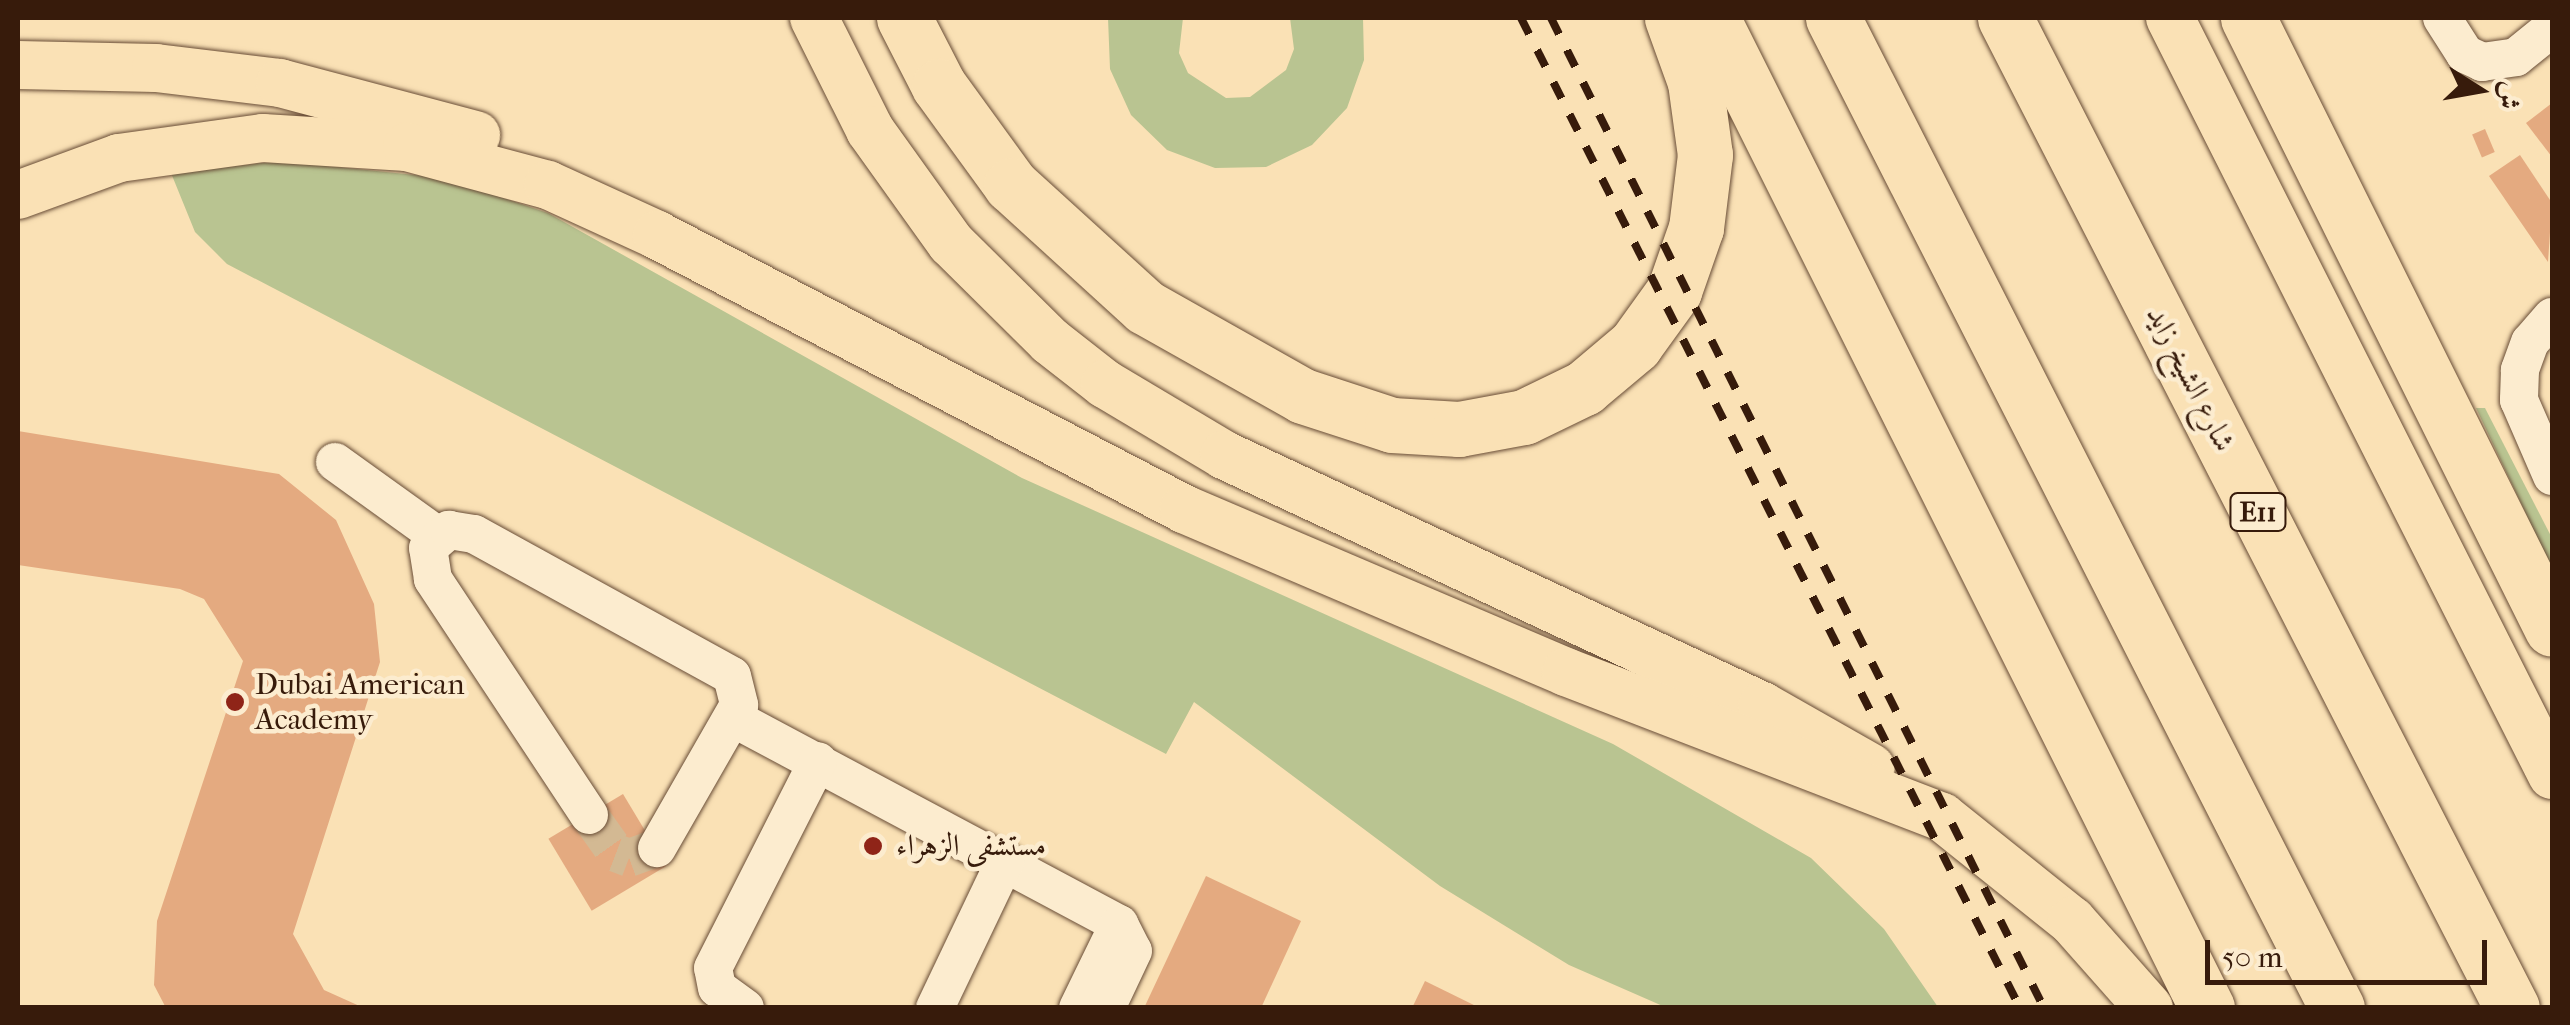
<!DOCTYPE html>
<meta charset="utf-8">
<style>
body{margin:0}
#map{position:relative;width:2570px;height:1025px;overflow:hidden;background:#fae1b5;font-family:"IM FELL French Canon",Amiri,serif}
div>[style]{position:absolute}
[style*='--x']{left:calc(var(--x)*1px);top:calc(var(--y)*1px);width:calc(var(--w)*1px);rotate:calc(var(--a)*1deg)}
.green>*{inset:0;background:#b9c491}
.building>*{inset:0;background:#e4aa80;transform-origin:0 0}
.minor-tunnel>*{height:38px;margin-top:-19px;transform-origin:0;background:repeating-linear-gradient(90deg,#d3b993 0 38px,transparent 0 57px)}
.roads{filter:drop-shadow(0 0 2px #684c36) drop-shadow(0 0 2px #684c36)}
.minor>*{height:38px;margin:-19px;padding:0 19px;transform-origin:19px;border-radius:19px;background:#fceccf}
.major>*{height:48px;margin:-24px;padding:0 24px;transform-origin:24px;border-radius:24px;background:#fae1b5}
.highway>*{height:55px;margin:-27.5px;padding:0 27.5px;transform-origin:27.5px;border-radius:27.5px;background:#fae1b5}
.rail>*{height:8px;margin-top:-4px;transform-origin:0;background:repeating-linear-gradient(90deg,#371b0b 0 18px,transparent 0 36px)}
.dots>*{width:28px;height:28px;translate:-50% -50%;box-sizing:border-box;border:5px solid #fceccf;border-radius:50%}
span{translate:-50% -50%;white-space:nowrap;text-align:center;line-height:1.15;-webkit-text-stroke:9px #fceccf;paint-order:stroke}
.shield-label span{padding:2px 8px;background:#fceccf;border:2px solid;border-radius:8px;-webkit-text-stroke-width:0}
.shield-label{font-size:28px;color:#371b0b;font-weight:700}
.street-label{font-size:30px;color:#371b0b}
.poi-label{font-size:30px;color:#371b0b}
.left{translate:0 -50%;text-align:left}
.frame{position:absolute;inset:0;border:20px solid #371b0b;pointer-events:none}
.north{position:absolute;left:2430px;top:40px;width:100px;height:100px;-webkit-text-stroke:8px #fceccf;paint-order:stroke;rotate:101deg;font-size:28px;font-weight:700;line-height:40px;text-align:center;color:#371b0b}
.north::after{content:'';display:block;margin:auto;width:35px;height:45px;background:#371b0b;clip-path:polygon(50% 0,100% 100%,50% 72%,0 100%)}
.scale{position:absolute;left:2205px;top:940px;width:282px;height:45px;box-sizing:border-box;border:5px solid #371b0b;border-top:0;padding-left:12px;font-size:30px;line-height:35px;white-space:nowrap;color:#371b0b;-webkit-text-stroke:8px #fceccf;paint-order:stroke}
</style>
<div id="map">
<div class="green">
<div style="clip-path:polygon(1108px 18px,1183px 18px,1179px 53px,1188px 73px,1226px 98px,1250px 97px,1286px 70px,1294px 49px,1290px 18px,1363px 18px,1364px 60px,1347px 108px,1312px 145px,1266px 167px,1215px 168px,1167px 150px,1131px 115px,1110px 69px)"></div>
<div style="clip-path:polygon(280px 161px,444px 178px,548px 213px,1022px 478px,1613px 744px,1811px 858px,1884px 929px,1938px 1007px,1665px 1007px,1569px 965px,1440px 886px,1194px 702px,1166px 754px,227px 264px,195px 232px,171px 173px)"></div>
<div style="clip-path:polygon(2476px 408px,2485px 408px,2552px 538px,2552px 569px)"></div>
</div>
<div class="building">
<div style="clip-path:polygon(2552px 103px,2552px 157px,2526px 123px)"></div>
<div style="left:2485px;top:129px;width:25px;height:14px;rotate:67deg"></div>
<div style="clip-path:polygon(2520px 155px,2552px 203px,2548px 262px,2489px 176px)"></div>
<div style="clip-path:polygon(18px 431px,279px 474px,336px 520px,374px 604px,380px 662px,293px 934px,324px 990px,364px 1008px,166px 1008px,154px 985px,157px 921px,243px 661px,204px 599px,180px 589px,18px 565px)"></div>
<div style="left:623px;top:794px;width:84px;height:87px;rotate:59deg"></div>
<div style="clip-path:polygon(1206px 876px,1301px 921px,1261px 1008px,1144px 1008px)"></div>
<div style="clip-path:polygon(1425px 981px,1480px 1008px,1412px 1008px)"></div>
</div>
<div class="minor-tunnel">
<div style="--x:589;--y:815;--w:47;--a:54.6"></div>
<div style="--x:616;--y:853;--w:14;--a:21"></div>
<div style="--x:629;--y:858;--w:30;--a:-20"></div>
</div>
<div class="roads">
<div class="minor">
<div style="--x:2442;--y:18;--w:43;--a:57.4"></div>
<div style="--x:2465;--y:54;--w:19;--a:25"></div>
<div style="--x:2482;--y:62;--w:34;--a:-8"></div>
<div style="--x:2516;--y:57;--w:46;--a:-38.9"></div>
<div style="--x:2552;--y:317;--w:33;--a:131"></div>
<div style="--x:2530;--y:342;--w:30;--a:110"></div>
<div style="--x:2520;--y:370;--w:30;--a:92"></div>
<div style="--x:2519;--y:400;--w:83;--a:66.5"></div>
<div style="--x:335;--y:462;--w:127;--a:35.7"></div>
<div style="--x:733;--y:718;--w:438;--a:28.1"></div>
<div style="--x:1119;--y:924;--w:30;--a:63"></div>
<div style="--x:1133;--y:951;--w:63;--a:115.3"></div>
<div style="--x:589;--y:815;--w:283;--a:-123.5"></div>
<div style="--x:433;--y:579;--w:31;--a:-99"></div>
<div style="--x:428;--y:548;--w:28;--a:-41"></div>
<div style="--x:449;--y:530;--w:25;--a:9"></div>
<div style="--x:474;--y:534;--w:294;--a:28.8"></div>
<div style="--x:732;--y:676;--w:30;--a:76"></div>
<div style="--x:739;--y:705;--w:165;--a:119.8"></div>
<div style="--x:745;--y:1008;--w:34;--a:-144"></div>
<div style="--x:717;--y:988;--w:20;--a:-101"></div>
<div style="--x:713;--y:968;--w:232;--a:-63.1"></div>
<div style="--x:935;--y:1008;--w:163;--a:-64.5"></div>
<div style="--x:1078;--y:1008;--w:93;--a:-64"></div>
</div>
<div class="major">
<div style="--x:814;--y:18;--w:125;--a:63.4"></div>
<div style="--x:870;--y:130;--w:139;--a:54.4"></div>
<div style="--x:951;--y:243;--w:139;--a:44.7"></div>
<div style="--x:1050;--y:341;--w:70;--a:38"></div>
<div style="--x:1105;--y:384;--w:139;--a:30.8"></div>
<div style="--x:1224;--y:455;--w:594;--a:25.01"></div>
<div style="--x:1762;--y:706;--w:125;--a:29.6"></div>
<div style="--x:2170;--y:18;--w:848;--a:63.22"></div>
<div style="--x:18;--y:65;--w:138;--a:1.2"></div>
<div style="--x:156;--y:68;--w:125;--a:6.9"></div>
<div style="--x:280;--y:83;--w:203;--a:14.9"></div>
<div style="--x:18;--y:195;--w:108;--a:-20.1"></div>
<div style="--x:119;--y:158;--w:145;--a:-7.9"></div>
<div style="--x:263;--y:138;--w:144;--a:3.6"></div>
<div style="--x:407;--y:147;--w:146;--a:15.1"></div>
<div style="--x:548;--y:185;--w:120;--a:24.6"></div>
<div style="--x:657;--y:235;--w:594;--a:27.47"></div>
<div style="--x:1184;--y:509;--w:415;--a:23.1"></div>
<div style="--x:1566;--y:672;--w:403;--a:21.1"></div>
<div style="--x:1942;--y:817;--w:166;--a:38.7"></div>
<div style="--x:2072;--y:921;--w:116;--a:48.5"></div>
</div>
<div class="highway">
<div style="--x:904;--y:18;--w:76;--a:62.8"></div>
<div style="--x:939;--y:86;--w:122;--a:54"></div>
<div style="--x:1011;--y:185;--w:181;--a:42.3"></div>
<div style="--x:1145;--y:307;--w:181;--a:29.4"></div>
<div style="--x:1303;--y:396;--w:94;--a:18"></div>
<div style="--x:1392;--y:425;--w:67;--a:3.4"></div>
<div style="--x:1459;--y:429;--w:66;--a:-10.5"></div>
<div style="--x:1524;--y:417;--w:67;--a:-25.8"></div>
<div style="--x:1584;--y:388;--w:67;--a:-40.1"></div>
<div style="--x:1635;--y:345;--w:67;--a:-54.2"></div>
<div style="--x:1674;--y:291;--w:67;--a:-70.8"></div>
<div style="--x:1696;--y:228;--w:74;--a:-83"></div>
<div style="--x:1705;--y:155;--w:74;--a:-97.8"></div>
<div style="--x:1695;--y:82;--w:68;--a:-109.8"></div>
<div style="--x:1712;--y:18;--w:1107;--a:63.43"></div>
<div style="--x:1833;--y:18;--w:1111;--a:63.02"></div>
<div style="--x:2005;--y:18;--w:1112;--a:62.88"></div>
<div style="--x:2248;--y:18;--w:682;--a:63.55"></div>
</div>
</div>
<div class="rail">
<div style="--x:1521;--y:18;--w:1109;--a:63.25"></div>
<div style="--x:1551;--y:18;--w:1106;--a:63.53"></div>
</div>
<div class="dots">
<div style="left:235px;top:702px;background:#8f2418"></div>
<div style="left:873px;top:846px;background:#8f2418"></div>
</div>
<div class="shield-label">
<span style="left:2258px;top:512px">E11</span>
</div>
<div class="street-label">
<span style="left:2190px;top:379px;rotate:63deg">شارع الشيخ زايد</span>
</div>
<div class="poi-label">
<span class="left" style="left:255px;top:702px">Dubai American<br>Academy</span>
<span class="left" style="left:896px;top:846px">مستشفى الزهراء</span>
</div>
<div class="frame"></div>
<div class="north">ش</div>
<div class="scale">50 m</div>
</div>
